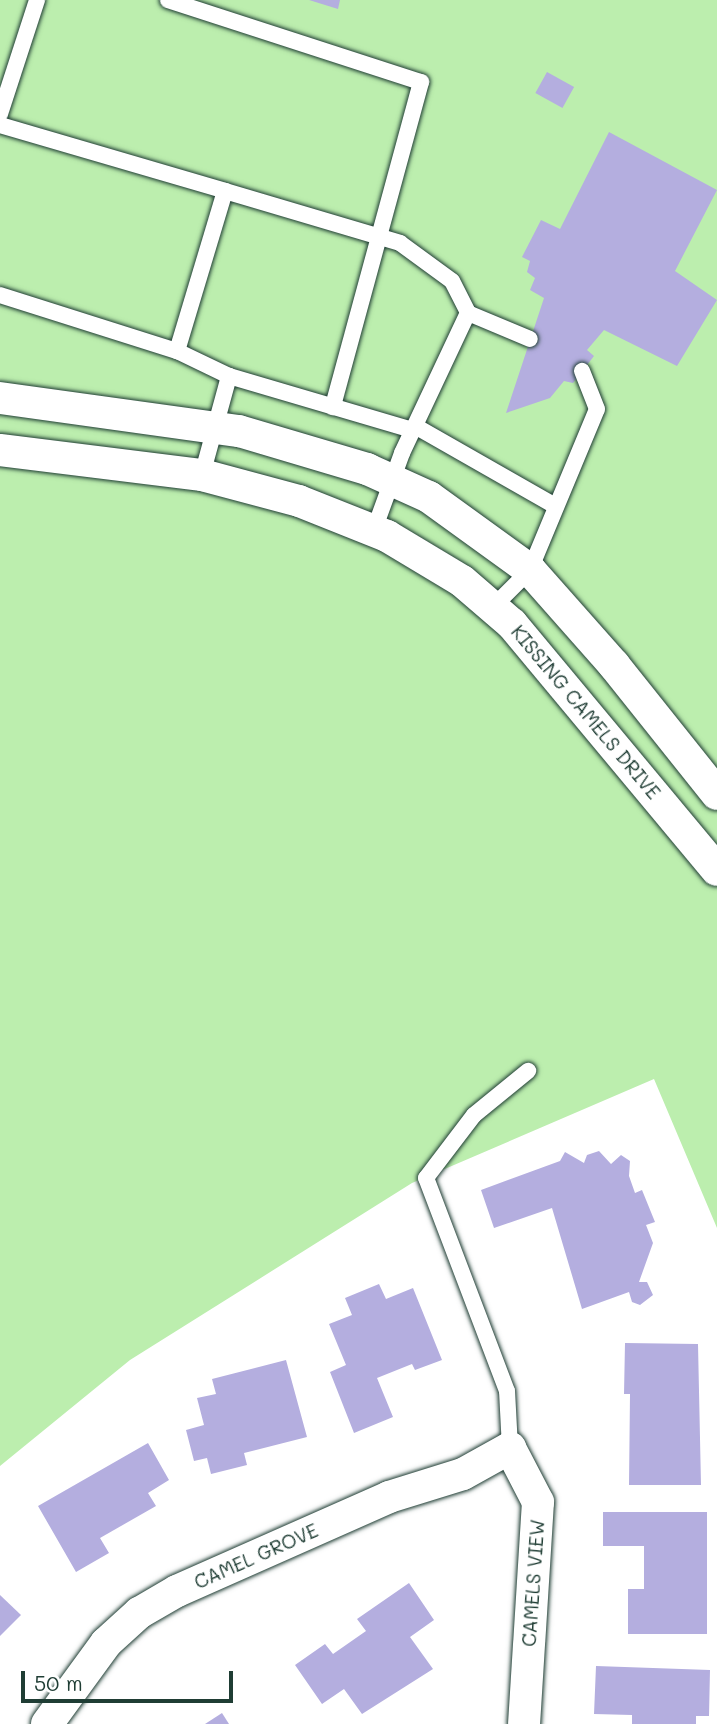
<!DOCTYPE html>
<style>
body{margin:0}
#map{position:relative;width:717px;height:1724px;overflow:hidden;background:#fff;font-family:Mali,sans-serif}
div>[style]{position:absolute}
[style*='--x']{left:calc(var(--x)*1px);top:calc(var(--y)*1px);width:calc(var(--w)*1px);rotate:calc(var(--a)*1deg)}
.green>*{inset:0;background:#bceeae}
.building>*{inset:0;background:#b4aedf;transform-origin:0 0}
.roads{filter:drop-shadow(0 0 2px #1f3d34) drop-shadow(0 0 2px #1f3d34)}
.lane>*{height:16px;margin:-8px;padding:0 8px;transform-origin:8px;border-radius:8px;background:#fff}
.street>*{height:32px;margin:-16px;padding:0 16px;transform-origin:16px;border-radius:16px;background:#fff}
span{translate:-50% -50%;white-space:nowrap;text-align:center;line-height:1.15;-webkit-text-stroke:5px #fff;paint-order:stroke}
.street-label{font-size:19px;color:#1f3d34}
.scale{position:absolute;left:21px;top:1671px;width:212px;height:32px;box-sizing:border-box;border:4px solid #1f3d34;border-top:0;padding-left:9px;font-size:21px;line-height:24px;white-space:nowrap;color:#1f3d34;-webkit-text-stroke:5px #fff;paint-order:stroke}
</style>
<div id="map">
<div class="green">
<div style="clip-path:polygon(0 0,717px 0,717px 1228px,654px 1079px,412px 1183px,130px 1360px,0 1466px)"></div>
</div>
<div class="building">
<div style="clip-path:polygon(309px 0,340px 0,338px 9px)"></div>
<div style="left:547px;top:72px;width:31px;height:24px;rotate:29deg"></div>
<div style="clip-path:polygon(609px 132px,717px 190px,675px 271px,717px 300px,677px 366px,604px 330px,587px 350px,594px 356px,573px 383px,564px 381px,550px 398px,506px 413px,544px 298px,530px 290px,535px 278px,527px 272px,530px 261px,522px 257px,541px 220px,560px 229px)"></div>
<div style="clip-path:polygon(599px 1151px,611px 1164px,621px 1155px,630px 1161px,629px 1176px,635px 1193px,642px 1190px,655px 1222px,646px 1225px,653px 1243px,639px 1282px,647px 1282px,653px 1295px,640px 1305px,632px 1302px,629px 1292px,582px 1309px,552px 1208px,494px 1228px,481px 1190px,560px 1161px,565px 1152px,584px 1163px,587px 1155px)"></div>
<div style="clip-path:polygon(379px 1284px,386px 1299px,413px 1288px,442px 1360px,415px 1370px,412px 1364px,377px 1378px,393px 1417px,354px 1433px,330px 1372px,346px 1365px,329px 1324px,352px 1315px,345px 1298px)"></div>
<div style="clip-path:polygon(625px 1343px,698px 1344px,701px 1485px,629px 1485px,630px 1394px,624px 1394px)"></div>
<div style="clip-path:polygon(286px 1360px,307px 1437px,244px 1453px,247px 1465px,211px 1474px,207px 1458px,194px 1461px,186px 1430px,204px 1425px,197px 1398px,216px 1394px,212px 1379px)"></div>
<div style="clip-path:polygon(148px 1443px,169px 1480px,148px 1493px,156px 1506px,100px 1538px,109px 1553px,76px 1572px,38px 1506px)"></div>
<div style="clip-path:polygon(603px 1512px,707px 1512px,707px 1634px,628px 1634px,628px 1589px,644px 1589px,644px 1546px,603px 1546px)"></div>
<div style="clip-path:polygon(409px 1583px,434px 1620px,410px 1637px,433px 1669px,362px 1714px,344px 1689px,322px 1704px,295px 1665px,325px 1644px,333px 1654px,366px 1631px,357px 1619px)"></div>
<div style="clip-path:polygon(0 1595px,21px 1615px,0 1636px)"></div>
<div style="clip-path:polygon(596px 1666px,710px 1670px,709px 1716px,696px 1716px,696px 1724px,632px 1724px,632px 1715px,594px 1714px)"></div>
<div style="clip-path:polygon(222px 1713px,229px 1724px,205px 1724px)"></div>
</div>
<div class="roads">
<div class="lane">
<div style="--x:168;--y:0;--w:266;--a:18"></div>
<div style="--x:421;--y:82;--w:337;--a:105.2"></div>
<div style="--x:0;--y:114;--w:120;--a:-72"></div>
<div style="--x:0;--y:125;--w:234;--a:16.3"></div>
<div style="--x:0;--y:295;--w:186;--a:17.6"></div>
<div style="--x:229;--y:376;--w:192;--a:16.4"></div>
<div style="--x:415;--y:426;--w:161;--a:29.7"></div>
<div style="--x:202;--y:475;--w:103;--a:-74.7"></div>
<div style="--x:229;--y:376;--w:58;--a:-154.3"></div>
<div style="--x:177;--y:351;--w:167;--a:-73.3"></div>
<div style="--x:225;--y:191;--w:183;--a:16.5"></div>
<div style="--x:400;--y:243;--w:64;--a:36.2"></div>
<div style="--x:452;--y:281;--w:36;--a:63"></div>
<div style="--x:468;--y:313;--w:67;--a:22.8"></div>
<div style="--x:374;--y:530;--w:82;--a:-70"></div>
<div style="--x:402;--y:453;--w:155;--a:-64.8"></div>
<div style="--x:493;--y:607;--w:52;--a:-45"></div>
<div style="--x:530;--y:570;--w:174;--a:-67.4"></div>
<div style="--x:597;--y:409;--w:41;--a:-111.5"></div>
<div style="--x:510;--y:1448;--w:57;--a:-93"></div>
<div style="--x:507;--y:1391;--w:228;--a:-110.8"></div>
<div style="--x:426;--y:1178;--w:79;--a:-52.7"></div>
<div style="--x:474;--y:1115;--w:70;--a:-39.2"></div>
</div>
<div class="street">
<div style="--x:0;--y:398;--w:241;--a:7.9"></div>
<div style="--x:239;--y:431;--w:134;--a:16.5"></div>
<div style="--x:367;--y:469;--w:68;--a:24.3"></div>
<div style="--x:429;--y:497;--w:125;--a:35.9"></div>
<div style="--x:530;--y:570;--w:127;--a:48.5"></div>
<div style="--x:614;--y:665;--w:165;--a:51.4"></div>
<div style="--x:0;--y:450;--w:204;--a:7.1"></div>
<div style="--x:202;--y:475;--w:100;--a:15"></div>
<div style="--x:299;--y:501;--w:95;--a:21.7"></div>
<div style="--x:387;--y:536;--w:87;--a:31"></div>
<div style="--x:462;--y:581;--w:66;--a:40.7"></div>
<div style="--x:512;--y:624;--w:320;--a:50.2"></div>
<div style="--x:47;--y:1724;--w:100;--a:-53.9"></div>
<div style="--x:106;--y:1643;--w:45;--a:-42.3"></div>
<div style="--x:139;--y:1613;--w:44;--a:-30.1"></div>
<div style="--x:177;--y:1591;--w:232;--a:-23.9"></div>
<div style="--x:389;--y:1497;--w:77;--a:-17.3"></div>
<div style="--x:463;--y:1474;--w:54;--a:-29"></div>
<div style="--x:510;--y:1448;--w:61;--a:62.6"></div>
<div style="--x:538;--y:1502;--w:222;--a:93.6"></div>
</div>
</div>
<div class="street-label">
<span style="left:586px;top:712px;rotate:50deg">KISSING CAMELS DRIVE</span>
<span style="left:256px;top:1556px;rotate:-24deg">CAMEL GROVE</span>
<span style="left:533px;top:1583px;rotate:-86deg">CAMELS VIEW</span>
</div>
<div class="scale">50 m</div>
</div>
